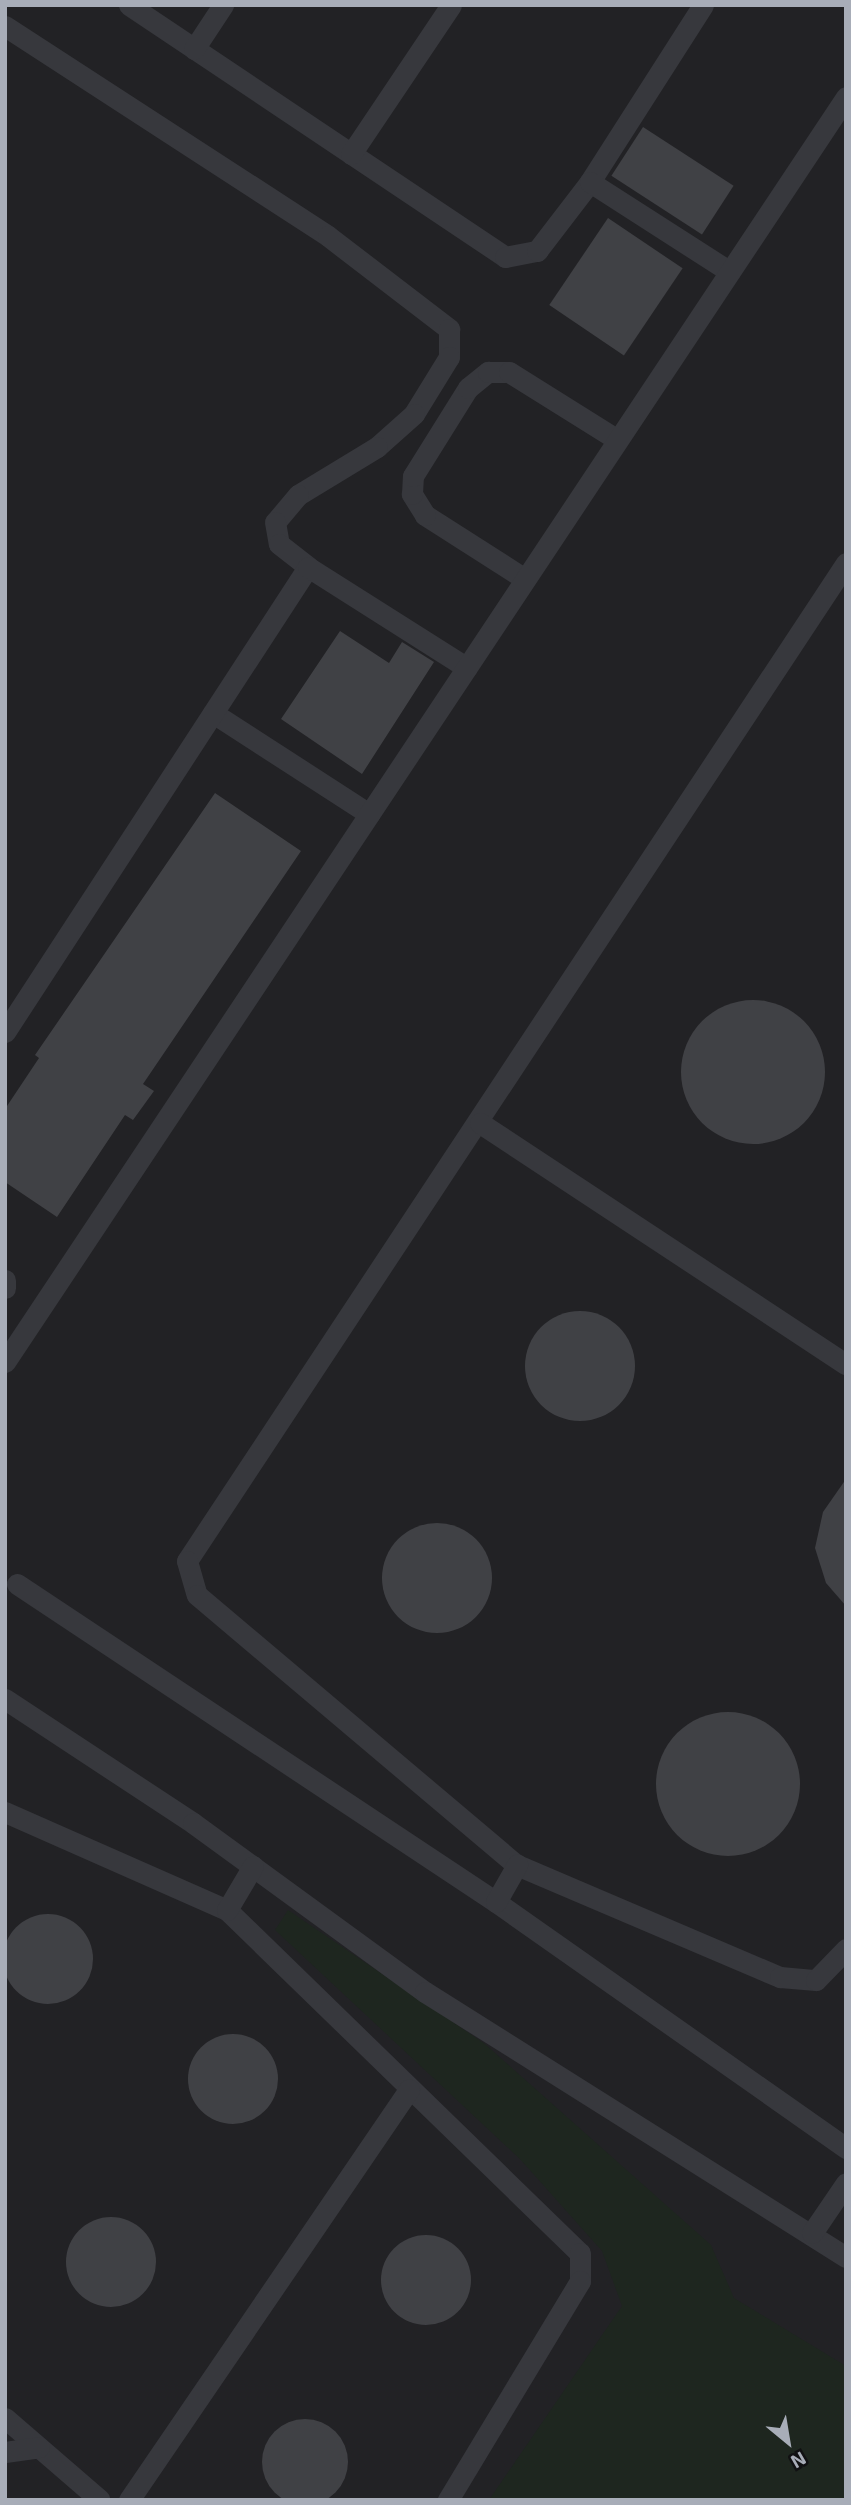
<!DOCTYPE html>
<style>
body{margin:0}
#map{position:relative;width:851px;height:2505px;overflow:hidden;background:#161618;font-family:"Exo 2",sans-serif}
div>[style]{position:absolute}
[style*='--x']{left:calc(var(--x)*1px);top:calc(var(--y)*1px);width:calc(var(--w)*1px);rotate:calc(var(--a)*1deg)}
.built>*{inset:0;background:#222225;transform-origin:0 0}
.green>*{inset:0;background:#1e261f}
.building>*{inset:0;background:#404145;transform-origin:0 0}
.round{border-radius:50%}
.minor>*{height:21px;margin:-10.5px;padding:0 10.5px;transform-origin:10.5px;border-radius:10.5px;background:#37383d}
span{translate:-50% -50%;white-space:nowrap;text-align:center;line-height:1.15;-webkit-text-stroke:6px #111113;paint-order:stroke}
.frame{position:absolute;inset:0;border:7px solid #a8adb8;pointer-events:none}
.north{position:absolute;left:753px;top:2407px;width:70px;height:70px;-webkit-text-stroke:5px #111113;paint-order:stroke;rotate:150deg;font-size:19px;font-weight:700;line-height:28px;text-align:center;color:#a8adb8}
.north::after{content:'';display:block;margin:auto;width:24px;height:32px;background:#a8adb8;clip-path:polygon(50% 0,100% 100%,50% 72%,0 100%)}
</style>
<div id="map">
<div class="built">
<div style="left:5px;top:5px;width:841px;height:2495px"></div>
</div>
<div class="green">
<div style="clip-path:polygon(288px 1910px,485px 2044px,711px 2245px,734px 2298px,846px 2366px,846px 2500px,489px 2500px,622px 2306px,602px 2251px,520px 2159px,275px 1930px)"></div>
</div>
<div class="building">
<div style="left:643px;top:127px;width:108px;height:58px;rotate:33deg"></div>
<div style="left:608px;top:218px;width:90px;height:105px;rotate:34deg"></div>
<div style="clip-path:polygon(340px 631px,389px 663px,402px 642px,434px 662px,362px 774px,281px 719px)"></div>
<div style="clip-path:polygon(215px 793px,301px 851px,143px 1084px,154px 1091px,133px 1120px,125px 1115px,57px 1217px,5px 1182px,5px 1109px,39px 1058px,35px 1055px)"></div>
<div class="round" style="left:681px;top:1000px;width:144px;height:144px"></div>
<div class="round" style="left:525px;top:1311px;width:110px;height:110px"></div>
<div style="clip-path:polygon(846px 1479px,846px 1606px,826px 1583px,815px 1548px,823px 1512px)"></div>
<div class="round" style="left:382px;top:1523px;width:110px;height:110px"></div>
<div class="round" style="left:656px;top:1712px;width:144px;height:144px"></div>
<div class="round" style="left:3px;top:1914px;width:90px;height:90px"></div>
<div class="round" style="left:188px;top:2034px;width:90px;height:90px"></div>
<div class="round" style="left:66px;top:2217px;width:90px;height:90px"></div>
<div class="round" style="left:381px;top:2235px;width:90px;height:90px"></div>
<div class="round" style="left:262px;top:2419px;width:86px;height:86px"></div>
</div>
<div class="minor">
<div style="--x:129;--y:5;--w:453;--a:33.8"></div>
<div style="--x:505;--y:257;--w:33;--a:-11"></div>
<div style="--x:537;--y:251;--w:87;--a:-52.5"></div>
<div style="--x:703;--y:5;--w:210;--a:122.6"></div>
<div style="--x:590;--y:182;--w:166;--a:32.7"></div>
<div style="--x:5;--y:26;--w:385;--a:33"></div>
<div style="--x:328;--y:236;--w:153;--a:37.5"></div>
<div style="--x:449;--y:329;--w:28;--a:90"></div>
<div style="--x:449;--y:357;--w:67;--a:121.6"></div>
<div style="--x:414;--y:414;--w:50;--a:138.3"></div>
<div style="--x:377;--y:447;--w:92;--a:148.7"></div>
<div style="--x:298;--y:495;--w:35;--a:130"></div>
<div style="--x:275;--y:522;--w:22;--a:80"></div>
<div style="--x:279;--y:544;--w:37;--a:38"></div>
<div style="--x:194;--y:49;--w:53;--a:-56.6"></div>
<div style="--x:351;--y:154;--w:179;--a:-56.1"></div>
<div style="--x:846;--y:563;--w:1196;--a:123.44"></div>
<div style="--x:187;--y:1561;--w:35;--a:74"></div>
<div style="--x:197;--y:1595;--w:419;--a:40.2"></div>
<div style="--x:517;--y:1865;--w:286;--a:23.1"></div>
<div style="--x:780;--y:1977;--w:36;--a:5"></div>
<div style="--x:816;--y:1980;--w:43;--a:-45.9"></div>
<div style="--x:525;--y:579;--w:119;--a:-147.4"></div>
<div style="--x:425;--y:515;--w:25;--a:-122"></div>
<div style="--x:412;--y:494;--w:18;--a:-87"></div>
<div style="--x:413;--y:476;--w:104;--a:-58"></div>
<div style="--x:468;--y:388;--w:26;--a:-39"></div>
<div style="--x:488;--y:372;--w:21;--a:0"></div>
<div style="--x:509;--y:372;--w:128;--a:32"></div>
<div style="--x:213;--y:713;--w:186;--a:32.9"></div>
<div style="--x:5;--y:1032;--w:555;--a:-56.91"></div>
<div style="--x:308;--y:567;--w:188;--a:32.4"></div>
<div style="--x:480;--y:1123;--w:438;--a:33.4"></div>
<div style="--x:5;--y:1280;--w:8;--a:90"></div>
<div style="--x:5;--y:1362;--w:1519;--a:-56.38"></div>
<div style="--x:17;--y:1584;--w:575;--a:33.58"></div>
<div style="--x:496;--y:1902;--w:428;--a:35.1"></div>
<div style="--x:5;--y:1699;--w:225;--a:33.4"></div>
<div style="--x:193;--y:1823;--w:287;--a:36.1"></div>
<div style="--x:425;--y:1992;--w:497;--a:32.2"></div>
<div style="--x:5;--y:1812;--w:243;--a:23.8"></div>
<div style="--x:227;--y:1910;--w:492;--a:44.2"></div>
<div style="--x:580;--y:2253;--w:28;--a:90"></div>
<div style="--x:580;--y:2281;--w:256;--a:121.1"></div>
<div style="--x:496;--y:1902;--w:43;--a:-60.4"></div>
<div style="--x:227;--y:1910;--w:51;--a:-59.4"></div>
<div style="--x:812;--y:2233;--w:60;--a:-55.8"></div>
<div style="--x:5;--y:2418;--w:125;--a:40.8"></div>
<div style="--x:5;--y:2452;--w:34;--a:-8"></div>
<div style="--x:129;--y:2500;--w:497;--a:-55.7"></div>
</div>
<div class="frame"></div>
<div class="north">N</div>
</div>
